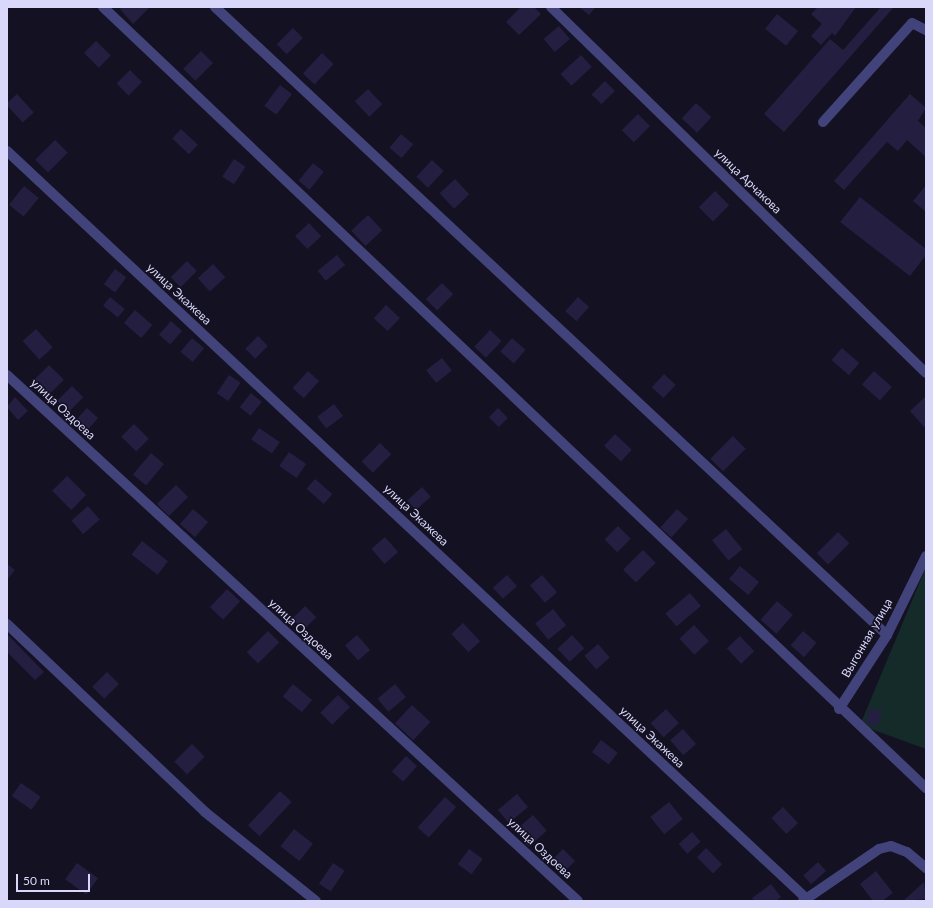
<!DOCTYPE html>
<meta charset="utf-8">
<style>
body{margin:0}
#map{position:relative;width:933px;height:908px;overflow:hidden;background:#131122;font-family:Lato,sans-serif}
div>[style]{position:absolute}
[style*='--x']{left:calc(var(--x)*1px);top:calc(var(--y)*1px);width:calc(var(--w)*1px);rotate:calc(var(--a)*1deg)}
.green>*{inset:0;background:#152b29}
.building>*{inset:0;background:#241f40;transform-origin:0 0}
.minor>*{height:10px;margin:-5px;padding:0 5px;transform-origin:5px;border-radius:5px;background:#42437b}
span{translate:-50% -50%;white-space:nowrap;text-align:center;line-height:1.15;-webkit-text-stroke:3px #131122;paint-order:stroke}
.street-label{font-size:12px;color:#d9d7fa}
.frame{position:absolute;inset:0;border:8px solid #d9d7fa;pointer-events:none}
.scale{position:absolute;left:16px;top:874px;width:74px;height:18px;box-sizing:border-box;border:2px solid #d9d7fa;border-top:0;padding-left:5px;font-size:12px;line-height:14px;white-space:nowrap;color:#d9d7fa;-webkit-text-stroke:3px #131122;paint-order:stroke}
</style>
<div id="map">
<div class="green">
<div style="clip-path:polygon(926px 567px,926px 749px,860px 725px)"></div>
</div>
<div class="building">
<div style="clip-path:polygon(122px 7px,150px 7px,133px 24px,120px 9px)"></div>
<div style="clip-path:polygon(521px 7px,534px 7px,541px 14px,519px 35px,506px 22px)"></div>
<div style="clip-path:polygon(579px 7px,596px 7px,589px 15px)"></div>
<div style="clip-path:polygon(818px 7px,856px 7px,835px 36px,832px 33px,821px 45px,811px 36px,822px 24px,811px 14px)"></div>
<div style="clip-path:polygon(881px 7px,894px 7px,784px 132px,764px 114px,830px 39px,843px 50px)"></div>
<div style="left:777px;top:14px;width:27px;height:19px;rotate:39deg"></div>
<div style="left:559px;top:26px;width:17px;height:20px;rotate:50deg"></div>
<div style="left:293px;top:28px;width:14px;height:23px;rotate:45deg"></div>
<div style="left:96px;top:41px;width:21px;height:17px;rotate:45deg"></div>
<div style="left:201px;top:51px;width:17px;height:25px;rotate:45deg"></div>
<div style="left:322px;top:53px;width:16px;height:28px;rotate:43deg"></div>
<div style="left:581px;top:55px;width:16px;height:28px;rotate:47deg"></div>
<div style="left:130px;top:70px;width:17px;height:19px;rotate:45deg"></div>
<div style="left:605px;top:81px;width:14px;height:19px;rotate:45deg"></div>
<div style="left:280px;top:85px;width:15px;height:26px;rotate:37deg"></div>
<div style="left:368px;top:89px;width:21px;height:18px;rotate:47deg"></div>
<div style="left:17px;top:94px;width:25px;height:15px;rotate:48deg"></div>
<div style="clip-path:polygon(910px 94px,926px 108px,918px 121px,926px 128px,926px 157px,907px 140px,898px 151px,887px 142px,844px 190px,834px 181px)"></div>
<div style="left:696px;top:103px;width:21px;height:21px;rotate:43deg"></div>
<div style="left:638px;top:114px;width:17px;height:23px;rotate:45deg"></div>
<div style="left:181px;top:129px;width:23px;height:13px;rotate:43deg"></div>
<div style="left:401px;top:134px;width:16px;height:18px;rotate:40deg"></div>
<div style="left:55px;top:140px;width:18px;height:28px;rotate:45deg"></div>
<div style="left:234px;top:159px;width:14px;height:21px;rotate:34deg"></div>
<div style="left:432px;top:160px;width:16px;height:23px;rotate:43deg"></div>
<div style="left:313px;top:163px;width:14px;height:23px;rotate:39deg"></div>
<div style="left:455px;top:179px;width:21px;height:21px;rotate:47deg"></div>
<div style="clip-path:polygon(926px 185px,926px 212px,913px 201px)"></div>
<div style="left:24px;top:186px;width:19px;height:24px;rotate:39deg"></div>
<div style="left:715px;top:191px;width:20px;height:23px;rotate:45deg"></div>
<div style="clip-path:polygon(860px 197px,926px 249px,926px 255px,910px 276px,840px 222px)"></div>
<div style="left:368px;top:215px;width:21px;height:23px;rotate:47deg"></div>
<div style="left:309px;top:223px;width:18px;height:19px;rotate:47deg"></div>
<div style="left:337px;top:255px;width:13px;height:25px;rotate:51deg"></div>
<div style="left:187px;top:261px;width:14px;height:23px;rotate:45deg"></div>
<div style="left:213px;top:264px;width:18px;height:21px;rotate:47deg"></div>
<div style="left:115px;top:269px;width:14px;height:19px;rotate:36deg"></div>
<div style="left:442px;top:283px;width:16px;height:23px;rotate:45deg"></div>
<div style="left:110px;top:297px;width:19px;height:11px;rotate:39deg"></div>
<div style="left:578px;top:297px;width:15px;height:19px;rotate:42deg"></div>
<div style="left:386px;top:305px;width:19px;height:18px;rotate:43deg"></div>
<div style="left:135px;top:310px;width:23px;height:17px;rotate:41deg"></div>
<div style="left:171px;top:321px;width:15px;height:18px;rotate:42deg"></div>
<div style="left:36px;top:329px;width:25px;height:18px;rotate:48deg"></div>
<div style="left:490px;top:330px;width:16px;height:23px;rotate:43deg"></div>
<div style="left:258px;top:336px;width:14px;height:18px;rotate:45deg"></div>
<div style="left:192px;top:338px;width:16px;height:18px;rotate:40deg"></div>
<div style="left:512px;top:338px;width:18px;height:18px;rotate:41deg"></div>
<div style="left:842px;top:348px;width:23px;height:16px;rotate:41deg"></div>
<div style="left:442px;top:358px;width:16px;height:20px;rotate:52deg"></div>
<div style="left:49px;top:365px;width:21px;height:21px;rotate:45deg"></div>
<div style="left:308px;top:371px;width:15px;height:23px;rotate:42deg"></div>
<div style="left:874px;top:371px;width:24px;height:18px;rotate:42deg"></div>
<div style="left:664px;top:374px;width:16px;height:18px;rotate:43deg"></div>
<div style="left:229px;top:375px;width:14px;height:22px;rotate:34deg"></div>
<div style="left:72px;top:386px;width:16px;height:21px;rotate:45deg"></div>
<div style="left:251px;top:393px;width:14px;height:18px;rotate:39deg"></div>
<div style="clip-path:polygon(926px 396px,926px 425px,924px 427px,910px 411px)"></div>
<div style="clip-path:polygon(15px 397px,28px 411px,18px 420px,7px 407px)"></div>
<div style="left:334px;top:404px;width:15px;height:21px;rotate:53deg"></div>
<div style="left:87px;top:408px;width:15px;height:19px;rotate:42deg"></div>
<div style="left:498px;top:408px;width:14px;height:13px;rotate:45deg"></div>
<div style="left:134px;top:424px;width:21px;height:18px;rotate:45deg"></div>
<div style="left:259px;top:428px;width:25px;height:14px;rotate:34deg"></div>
<div style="left:615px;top:434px;width:23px;height:16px;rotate:43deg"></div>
<div style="left:733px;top:436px;width:18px;height:32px;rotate:45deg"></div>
<div style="left:380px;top:443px;width:16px;height:26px;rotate:45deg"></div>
<div style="left:289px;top:452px;width:21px;height:17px;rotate:35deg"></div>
<div style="left:151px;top:453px;width:17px;height:28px;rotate:40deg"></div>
<div style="left:67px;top:476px;width:27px;height:21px;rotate:45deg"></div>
<div style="left:315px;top:479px;width:23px;height:13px;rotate:41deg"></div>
<div style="left:176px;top:485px;width:17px;height:27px;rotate:45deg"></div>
<div style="left:422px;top:487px;width:13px;height:20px;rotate:48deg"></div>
<div style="left:88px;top:506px;width:18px;height:22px;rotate:49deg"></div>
<div style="left:193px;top:509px;width:20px;height:20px;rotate:41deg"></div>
<div style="left:677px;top:509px;width:15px;height:25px;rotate:42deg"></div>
<div style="left:618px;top:526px;width:18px;height:19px;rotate:45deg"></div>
<div style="left:726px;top:529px;width:26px;height:18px;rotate:51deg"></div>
<div style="left:838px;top:532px;width:16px;height:30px;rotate:45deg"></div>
<div style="left:385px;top:537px;width:20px;height:18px;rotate:49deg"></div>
<div style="left:142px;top:541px;width:33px;height:17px;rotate:38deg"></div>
<div style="left:643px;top:550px;width:18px;height:28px;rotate:45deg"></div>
<div style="clip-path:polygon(7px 564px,15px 570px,7px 580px)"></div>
<div style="left:740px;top:566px;width:25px;height:17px;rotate:40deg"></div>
<div style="left:507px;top:575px;width:15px;height:19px;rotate:48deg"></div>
<div style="left:542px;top:575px;width:23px;height:16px;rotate:49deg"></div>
<div style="left:227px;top:589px;width:18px;height:25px;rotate:43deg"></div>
<div style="left:690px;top:593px;width:17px;height:32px;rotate:50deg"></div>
<div style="left:777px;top:601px;width:21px;height:25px;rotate:41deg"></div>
<div style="left:305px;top:606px;width:16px;height:18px;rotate:45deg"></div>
<div style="left:553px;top:609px;width:21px;height:23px;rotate:51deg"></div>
<div style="left:463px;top:623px;width:25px;height:16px;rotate:47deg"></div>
<div style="left:694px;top:625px;width:22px;height:20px;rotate:47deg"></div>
<div style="left:268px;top:631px;width:16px;height:30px;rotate:45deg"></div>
<div style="left:803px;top:631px;width:18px;height:19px;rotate:41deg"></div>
<div style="clip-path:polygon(7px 634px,44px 672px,35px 680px,7px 652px)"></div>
<div style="left:357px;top:635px;width:20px;height:16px;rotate:49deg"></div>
<div style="left:572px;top:635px;width:18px;height:20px;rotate:47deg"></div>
<div style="left:740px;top:636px;width:21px;height:18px;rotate:47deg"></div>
<div style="left:598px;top:644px;width:18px;height:18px;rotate:49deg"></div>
<div style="left:107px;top:672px;width:17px;height:21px;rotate:45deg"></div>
<div style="left:293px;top:684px;width:25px;height:16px;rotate:40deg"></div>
<div style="left:395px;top:684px;width:17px;height:23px;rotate:50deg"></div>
<div style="left:338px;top:695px;width:17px;height:25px;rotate:45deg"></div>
<div style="left:412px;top:705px;width:25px;height:25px;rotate:43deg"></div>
<div style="left:870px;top:708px;width:13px;height:15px;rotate:18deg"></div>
<div style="left:666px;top:709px;width:19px;height:21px;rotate:47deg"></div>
<div style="left:683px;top:729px;width:20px;height:17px;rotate:49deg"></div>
<div style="left:601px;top:740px;width:21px;height:15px;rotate:37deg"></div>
<div style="left:192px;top:744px;width:18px;height:25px;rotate:45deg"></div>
<div style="left:406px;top:756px;width:15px;height:21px;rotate:42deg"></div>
<div style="left:21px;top:783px;width:24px;height:16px;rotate:35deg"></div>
<div style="left:280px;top:791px;width:16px;height:47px;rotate:43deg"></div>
<div style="left:517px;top:794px;width:17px;height:25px;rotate:50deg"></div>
<div style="left:445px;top:797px;width:15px;height:41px;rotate:42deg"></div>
<div style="left:669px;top:802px;width:22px;height:24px;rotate:51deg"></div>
<div style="left:783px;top:807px;width:22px;height:16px;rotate:47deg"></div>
<div style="left:533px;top:815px;width:21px;height:24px;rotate:49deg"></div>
<div style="left:294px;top:829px;width:24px;height:22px;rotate:38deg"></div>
<div style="left:692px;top:832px;width:13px;height:18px;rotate:48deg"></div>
<div style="left:706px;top:848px;width:23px;height:13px;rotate:45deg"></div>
<div style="left:469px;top:849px;width:17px;height:19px;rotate:36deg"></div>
<div style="left:563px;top:849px;width:17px;height:18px;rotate:45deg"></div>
<div style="left:818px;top:862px;width:12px;height:20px;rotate:48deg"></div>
<div style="left:77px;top:863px;width:26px;height:20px;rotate:36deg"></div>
<div style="left:333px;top:863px;width:14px;height:25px;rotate:34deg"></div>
<div style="clip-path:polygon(876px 871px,893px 893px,882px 901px,873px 901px,860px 884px)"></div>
<div style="clip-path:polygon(924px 882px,926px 899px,903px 901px)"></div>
<div style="clip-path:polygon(771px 884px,781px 897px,776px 901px,754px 901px,752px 898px)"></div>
</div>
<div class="minor">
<div style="--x:103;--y:7;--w:1135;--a:43.5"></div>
<div style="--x:215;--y:7;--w:920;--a:43.06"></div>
<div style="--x:551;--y:7;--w:524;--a:44.3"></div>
<div style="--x:823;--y:122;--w:133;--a:-48"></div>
<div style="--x:912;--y:23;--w:16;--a:27"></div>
<div style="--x:7;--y:151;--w:1095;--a:43.08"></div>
<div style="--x:7;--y:375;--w:776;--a:42.65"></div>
<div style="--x:7;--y:624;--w:273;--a:43.5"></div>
<div style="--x:205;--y:812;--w:142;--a:38.7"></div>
<div style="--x:839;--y:709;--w:88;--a:-57"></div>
<div style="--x:887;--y:635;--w:88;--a:-63.7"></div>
<div style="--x:803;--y:901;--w:92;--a:-34.4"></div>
<div style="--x:879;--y:849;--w:12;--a:-14"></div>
<div style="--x:891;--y:846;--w:17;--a:21"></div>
<div style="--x:907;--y:852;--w:25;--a:40"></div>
</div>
<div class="street-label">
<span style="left:748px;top:181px;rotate:44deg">улица Арчакова</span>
<span style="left:179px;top:294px;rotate:43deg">улица Экажева</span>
<span style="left:63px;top:409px;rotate:43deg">улица Оздоева</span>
<span style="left:416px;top:515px;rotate:43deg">улица Экажева</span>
<span style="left:301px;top:629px;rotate:43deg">улица Оздоева</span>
<span style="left:867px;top:638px;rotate:-60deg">Выгонная улица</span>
<span style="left:652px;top:737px;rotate:43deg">улица Экажева</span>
<span style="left:540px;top:848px;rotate:43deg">улица Оздоева</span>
</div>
<div class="frame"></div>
<div class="scale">50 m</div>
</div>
